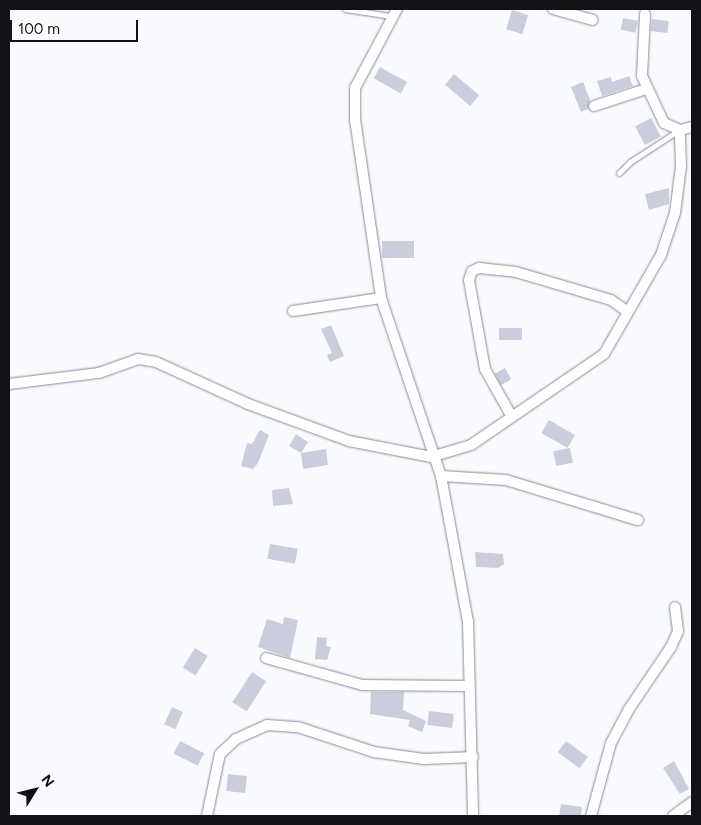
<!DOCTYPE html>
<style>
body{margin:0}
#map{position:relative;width:701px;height:825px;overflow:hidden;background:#f9fafd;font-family:Figtree,sans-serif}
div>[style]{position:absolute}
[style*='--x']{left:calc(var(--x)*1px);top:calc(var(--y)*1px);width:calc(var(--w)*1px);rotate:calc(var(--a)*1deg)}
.building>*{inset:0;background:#cacedc;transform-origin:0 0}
.roads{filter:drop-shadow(0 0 1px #878b98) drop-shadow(0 0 1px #878b98)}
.service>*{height:5px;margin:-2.5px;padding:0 2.5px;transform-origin:2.5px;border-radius:2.5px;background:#fff}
.minor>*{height:10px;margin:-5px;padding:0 5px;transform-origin:5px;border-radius:5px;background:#fff}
span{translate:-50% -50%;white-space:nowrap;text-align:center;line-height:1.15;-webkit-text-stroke:4px #fff;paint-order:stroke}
.frame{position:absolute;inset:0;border:10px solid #111217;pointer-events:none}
.north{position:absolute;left:10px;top:765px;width:50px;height:50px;-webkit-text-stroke:4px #fff;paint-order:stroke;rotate:54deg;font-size:14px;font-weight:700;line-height:20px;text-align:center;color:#111217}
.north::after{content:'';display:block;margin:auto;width:18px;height:22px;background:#111217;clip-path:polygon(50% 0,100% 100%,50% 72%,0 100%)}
.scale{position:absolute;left:10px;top:20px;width:128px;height:22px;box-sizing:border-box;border:2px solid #111217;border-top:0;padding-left:6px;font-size:15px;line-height:18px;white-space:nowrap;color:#111217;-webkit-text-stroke:4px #fff;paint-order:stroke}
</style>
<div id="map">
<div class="building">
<div style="left:512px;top:10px;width:17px;height:20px;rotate:17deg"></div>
<div style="left:623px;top:18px;width:15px;height:12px;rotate:11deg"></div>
<div style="left:652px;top:19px;width:17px;height:12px;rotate:7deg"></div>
<div style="left:380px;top:67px;width:31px;height:13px;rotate:29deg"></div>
<div style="left:454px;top:74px;width:33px;height:14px;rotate:40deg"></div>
<div style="clip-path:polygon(629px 76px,633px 86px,602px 96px,597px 81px,611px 77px,612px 82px)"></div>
<div style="clip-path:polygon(583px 82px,590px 100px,588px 109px,581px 112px,571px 87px)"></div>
<div style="left:651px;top:118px;width:21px;height:18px;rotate:62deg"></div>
<div style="clip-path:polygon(669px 188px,669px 204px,649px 210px,645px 194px)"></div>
<div style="left:382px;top:241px;width:32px;height:17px"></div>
<div style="clip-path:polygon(331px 325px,344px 356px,330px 362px,327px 355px,332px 353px,321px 329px)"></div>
<div style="left:522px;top:328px;width:12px;height:23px;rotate:90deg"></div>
<div style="left:505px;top:368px;width:13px;height:12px;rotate:61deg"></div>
<div style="left:549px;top:420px;width:30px;height:15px;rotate:30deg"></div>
<div style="clip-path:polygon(260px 430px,269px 435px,258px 463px,253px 469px,241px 466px,247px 443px,252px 444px)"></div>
<div style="clip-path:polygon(296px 434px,308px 442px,301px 453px,326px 449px,328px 465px,303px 469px,301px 453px,289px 446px)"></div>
<div style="left:570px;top:448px;width:15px;height:17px;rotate:79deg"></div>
<div style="clip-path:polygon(289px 488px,293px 504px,273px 506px,272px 490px)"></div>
<div style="left:270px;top:544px;width:28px;height:15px;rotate:10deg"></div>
<div style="clip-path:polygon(475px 552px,503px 554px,504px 564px,498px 568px,476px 567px)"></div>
<div style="clip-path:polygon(284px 617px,298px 620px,290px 658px,258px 647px,267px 619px,283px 624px)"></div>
<div style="clip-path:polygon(317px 637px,327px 638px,326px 646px,331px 647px,327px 660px,315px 659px)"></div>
<div style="left:195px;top:648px;width:15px;height:23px;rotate:32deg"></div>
<div style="left:252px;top:672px;width:17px;height:36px;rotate:33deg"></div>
<div style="clip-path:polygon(371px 692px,404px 692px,403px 710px,426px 721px,422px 732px,408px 726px,410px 720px,370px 714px)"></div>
<div style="left:172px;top:707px;width:12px;height:19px;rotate:24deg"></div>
<div style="left:429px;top:711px;width:25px;height:14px;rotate:7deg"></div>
<div style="left:180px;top:741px;width:27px;height:14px;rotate:27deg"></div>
<div style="left:566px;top:741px;width:27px;height:14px;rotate:36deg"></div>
<div style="clip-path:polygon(674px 761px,689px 789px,680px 794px,663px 768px)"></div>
<div style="left:228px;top:774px;width:19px;height:17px;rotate:6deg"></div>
<div style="clip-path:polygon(561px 804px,582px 807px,581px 816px,559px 816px)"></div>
</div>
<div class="roads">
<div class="service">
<div style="--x:345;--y:9;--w:47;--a:8.7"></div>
<div style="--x:619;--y:173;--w:16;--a:-45"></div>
<div style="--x:630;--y:162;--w:59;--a:-33.1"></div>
</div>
<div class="minor">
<div style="--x:397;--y:9;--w:89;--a:118"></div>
<div style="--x:355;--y:88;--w:31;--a:90"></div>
<div style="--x:355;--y:119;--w:181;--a:81.7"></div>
<div style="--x:381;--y:298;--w:188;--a:71.4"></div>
<div style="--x:441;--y:476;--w:147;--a:79.5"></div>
<div style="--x:468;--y:621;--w:195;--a:88.5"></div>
<div style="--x:553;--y:9;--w:41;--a:15.4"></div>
<div style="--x:594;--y:106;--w:55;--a:-18.1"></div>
<div style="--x:680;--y:130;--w:12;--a:-14"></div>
<div style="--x:293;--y:311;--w:89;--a:-8.4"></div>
<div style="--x:9;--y:384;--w:91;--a:-7"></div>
<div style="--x:99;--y:373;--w:41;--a:-19.7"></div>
<div style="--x:138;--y:359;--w:18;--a:9"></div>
<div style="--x:156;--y:362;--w:101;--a:24.5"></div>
<div style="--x:248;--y:404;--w:108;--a:20.1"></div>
<div style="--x:349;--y:441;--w:84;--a:11"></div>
<div style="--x:431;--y:457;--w:42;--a:-16.7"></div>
<div style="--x:471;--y:445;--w:161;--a:-34.4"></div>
<div style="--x:604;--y:354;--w:114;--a:-60.1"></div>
<div style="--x:661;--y:255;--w:44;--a:-71.6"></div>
<div style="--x:675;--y:213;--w:47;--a:-82.7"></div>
<div style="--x:681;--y:166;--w:36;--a:-92"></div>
<div style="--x:680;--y:130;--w:17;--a:-156"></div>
<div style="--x:664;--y:123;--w:52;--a:-115.1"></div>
<div style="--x:642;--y:76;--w:62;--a:-87.2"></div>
<div style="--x:512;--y:417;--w:55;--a:-119.4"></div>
<div style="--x:485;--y:369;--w:90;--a:-100.2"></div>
<div style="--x:469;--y:280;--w:9;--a:-72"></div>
<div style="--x:472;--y:271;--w:8;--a:-23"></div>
<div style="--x:479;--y:268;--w:37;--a:6"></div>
<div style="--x:516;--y:272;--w:99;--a:16.4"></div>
<div style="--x:611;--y:300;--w:19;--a:35"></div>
<div style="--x:441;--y:476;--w:65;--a:3.5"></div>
<div style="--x:506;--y:480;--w:138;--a:16.9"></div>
<div style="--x:266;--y:658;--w:100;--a:15.7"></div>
<div style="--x:362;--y:685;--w:105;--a:0.5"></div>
<div style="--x:207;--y:816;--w:63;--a:-78.2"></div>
<div style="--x:220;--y:754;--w:22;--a:-43"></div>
<div style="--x:236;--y:739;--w:34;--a:-24"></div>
<div style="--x:267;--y:725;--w:31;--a:4"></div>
<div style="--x:298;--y:727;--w:80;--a:18.2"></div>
<div style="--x:374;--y:752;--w:50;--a:8"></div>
<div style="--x:424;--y:759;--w:49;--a:-2.3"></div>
<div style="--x:591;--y:816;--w:76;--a:-74.7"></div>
<div style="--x:611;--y:743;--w:38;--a:-62"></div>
<div style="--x:629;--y:709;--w:75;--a:-55.9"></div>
<div style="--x:671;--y:647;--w:17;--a:-66"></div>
<div style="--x:678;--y:631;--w:24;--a:-97"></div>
<div style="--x:673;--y:816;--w:24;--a:-36"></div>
</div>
</div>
<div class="frame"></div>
<div class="north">N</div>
<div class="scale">100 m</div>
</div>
